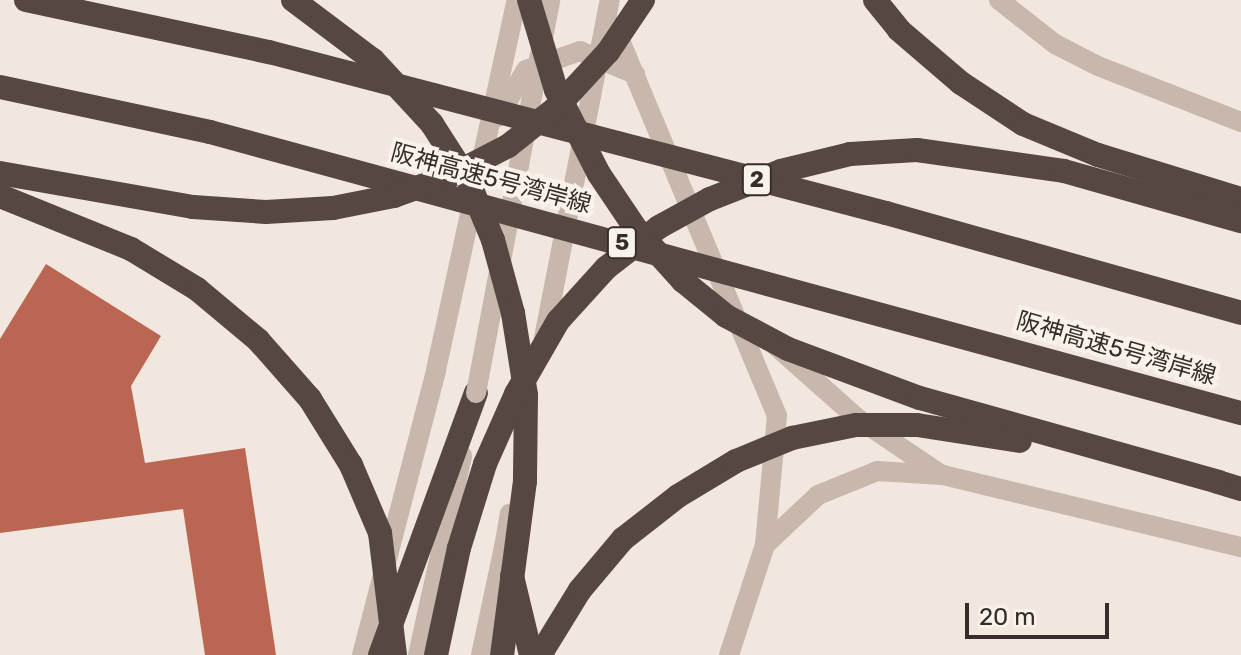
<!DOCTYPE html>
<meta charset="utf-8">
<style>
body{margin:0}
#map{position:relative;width:1241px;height:655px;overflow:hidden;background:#f1e7df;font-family:Rubik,"Noto Sans JP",sans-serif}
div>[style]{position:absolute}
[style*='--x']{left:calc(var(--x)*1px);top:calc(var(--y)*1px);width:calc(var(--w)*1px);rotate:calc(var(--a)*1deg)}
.building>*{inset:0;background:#bb6652}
.minor>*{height:20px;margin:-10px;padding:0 10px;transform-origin:10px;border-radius:10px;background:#c8b7ac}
.tertiary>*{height:20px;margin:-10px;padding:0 10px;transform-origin:10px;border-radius:10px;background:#c8b7ac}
.motorway>*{height:24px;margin:-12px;padding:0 12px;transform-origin:12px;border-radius:12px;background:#574742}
.tertiary-bridge>*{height:20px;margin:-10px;padding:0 10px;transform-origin:10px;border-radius:10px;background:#c8b7ac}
.motorway-bridge>*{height:24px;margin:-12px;padding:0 12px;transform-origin:12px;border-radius:12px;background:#574742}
span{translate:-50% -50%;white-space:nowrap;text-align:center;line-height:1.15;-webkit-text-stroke:8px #f8f2eb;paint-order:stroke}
.shield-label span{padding:2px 6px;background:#f8f2eb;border:2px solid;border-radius:6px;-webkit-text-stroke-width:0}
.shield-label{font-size:22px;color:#362d2a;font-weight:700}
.street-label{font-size:24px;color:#362d2a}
.scale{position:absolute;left:965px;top:603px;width:144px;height:36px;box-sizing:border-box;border:4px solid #362d2a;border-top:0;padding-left:10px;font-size:24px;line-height:28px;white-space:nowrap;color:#362d2a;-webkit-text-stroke:6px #f8f2eb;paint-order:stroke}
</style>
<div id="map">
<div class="building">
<div style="clip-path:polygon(46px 264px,161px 336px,131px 386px,145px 463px,245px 448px,276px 655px,205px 655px,183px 509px,0 533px,0 339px)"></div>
</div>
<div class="minor">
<div style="--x:614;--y:26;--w:422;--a:67.3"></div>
<div style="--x:777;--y:415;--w:131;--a:95.3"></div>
<div style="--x:498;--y:117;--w:55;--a:-59.2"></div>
<div style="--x:526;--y:70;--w:57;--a:-19.4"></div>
<div style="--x:580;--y:51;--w:60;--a:22.7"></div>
<div style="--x:776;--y:346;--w:108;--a:41.6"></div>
<div style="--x:857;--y:418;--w:99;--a:33.9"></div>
<div style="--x:362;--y:655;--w:294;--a:-75.4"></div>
<div style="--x:436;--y:370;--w:379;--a:-77.7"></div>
<div style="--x:729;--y:655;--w:116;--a:-71.9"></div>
<div style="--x:765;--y:545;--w:73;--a:-43.3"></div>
<div style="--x:818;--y:495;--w:64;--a:-22.1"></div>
<div style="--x:877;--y:471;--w:66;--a:3.5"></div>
</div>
<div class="tertiary">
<div style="--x:999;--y:0;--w:71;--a:38.2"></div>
<div style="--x:1055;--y:44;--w:48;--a:27.1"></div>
<div style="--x:1098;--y:66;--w:154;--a:21.4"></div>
<div style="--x:943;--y:475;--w:307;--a:13.6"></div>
<div style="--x:418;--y:655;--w:204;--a:-77.5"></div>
<div style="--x:481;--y:655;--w:110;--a:-78"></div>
</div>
<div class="motorway">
<div style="--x:875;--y:0;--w:38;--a:51"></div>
<div style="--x:899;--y:30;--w:82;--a:40.5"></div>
<div style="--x:961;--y:83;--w:74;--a:33.5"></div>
<div style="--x:1023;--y:124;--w:81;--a:22.5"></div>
<div style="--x:1098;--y:155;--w:150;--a:17.1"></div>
<div style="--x:0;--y:196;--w:141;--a:22"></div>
<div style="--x:131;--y:249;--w:77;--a:31.2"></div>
<div style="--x:197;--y:289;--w:80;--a:39.9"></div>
<div style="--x:258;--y:340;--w:79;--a:48.6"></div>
<div style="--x:310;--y:399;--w:78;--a:58.2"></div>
<div style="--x:351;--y:465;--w:74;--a:66.9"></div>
<div style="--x:1218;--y:482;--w:24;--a:17"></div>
<div style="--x:512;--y:576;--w:81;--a:76.5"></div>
<div style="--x:380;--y:655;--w:279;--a:-69.9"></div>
<div style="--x:436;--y:655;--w:109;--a:-77.9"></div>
</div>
<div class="tertiary-bridge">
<div style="--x:544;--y:338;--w:344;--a:-79"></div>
<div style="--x:476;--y:393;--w:400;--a:-79.3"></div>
<div style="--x:504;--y:547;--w:34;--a:-80"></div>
</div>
<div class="motorway-bridge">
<div style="--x:26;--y:0;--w:249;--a:12.1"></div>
<div style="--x:269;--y:52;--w:638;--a:14.62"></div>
<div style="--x:886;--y:213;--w:369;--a:15.7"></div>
<div style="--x:293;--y:0;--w:100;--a:36.9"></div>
<div style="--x:373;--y:60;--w:87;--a:47.3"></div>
<div style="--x:432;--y:124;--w:67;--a:57.3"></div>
<div style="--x:468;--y:180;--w:65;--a:67.4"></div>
<div style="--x:493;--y:240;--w:76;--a:74.7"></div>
<div style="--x:513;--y:313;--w:83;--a:81"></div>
<div style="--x:526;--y:395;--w:86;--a:90.7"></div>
<div style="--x:525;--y:481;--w:176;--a:97.5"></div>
<div style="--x:529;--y:0;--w:94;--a:73.3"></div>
<div style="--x:556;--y:90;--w:94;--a:62.9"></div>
<div style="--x:599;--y:174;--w:66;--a:56.1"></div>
<div style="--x:636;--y:229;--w:70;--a:47.9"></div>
<div style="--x:683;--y:281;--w:55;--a:39.1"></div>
<div style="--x:726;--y:316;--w:70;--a:28"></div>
<div style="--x:788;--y:349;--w:141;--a:20.4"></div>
<div style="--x:920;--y:398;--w:310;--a:15.7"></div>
<div style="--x:0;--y:87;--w:215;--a:12.1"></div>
<div style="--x:210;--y:132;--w:1069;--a:15.25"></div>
<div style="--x:0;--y:173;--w:196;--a:10"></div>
<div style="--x:193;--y:207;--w:73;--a:3.9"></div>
<div style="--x:266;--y:212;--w:67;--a:-3.4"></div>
<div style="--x:333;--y:208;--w:62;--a:-11.1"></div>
<div style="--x:394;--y:196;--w:62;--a:-19.9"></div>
<div style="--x:452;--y:175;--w:63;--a:-27.4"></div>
<div style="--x:508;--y:146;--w:63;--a:-38.5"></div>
<div style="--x:557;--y:107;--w:75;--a:-47.2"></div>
<div style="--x:608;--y:52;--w:63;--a:-56.1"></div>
<div style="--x:380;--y:533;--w:123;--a:83"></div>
<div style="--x:459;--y:548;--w:88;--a:-72.8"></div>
<div style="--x:485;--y:464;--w:77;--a:-66.1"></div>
<div style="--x:516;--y:394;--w:84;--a:-60.1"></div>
<div style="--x:558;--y:321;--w:72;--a:-47.8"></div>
<div style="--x:606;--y:268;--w:67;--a:-37.7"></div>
<div style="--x:659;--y:227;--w:58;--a:-28.8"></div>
<div style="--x:710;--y:199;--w:76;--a:-21.5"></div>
<div style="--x:781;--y:171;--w:71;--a:-13.8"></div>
<div style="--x:850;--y:154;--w:67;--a:-3.4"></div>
<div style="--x:917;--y:150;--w:148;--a:8.1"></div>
<div style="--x:1064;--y:171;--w:184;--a:15.8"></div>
<div style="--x:540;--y:655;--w:76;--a:-58.4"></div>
<div style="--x:580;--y:590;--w:67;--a:-49.9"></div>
<div style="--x:623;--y:539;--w:70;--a:-38"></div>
<div style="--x:678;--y:496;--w:68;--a:-31.1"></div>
<div style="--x:736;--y:461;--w:61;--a:-22.3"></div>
<div style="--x:792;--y:438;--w:65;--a:-11.5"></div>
<div style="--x:856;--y:425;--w:61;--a:0"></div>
<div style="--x:917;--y:425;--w:104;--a:8.8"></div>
</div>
<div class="shield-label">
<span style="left:757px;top:180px">2</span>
<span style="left:622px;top:243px">5</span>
</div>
<div class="street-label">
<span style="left:491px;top:179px;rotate:15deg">阪神高速5号湾岸線</span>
<span style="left:1116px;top:349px;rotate:16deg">阪神高速5号湾岸線</span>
</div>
<div class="scale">20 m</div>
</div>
